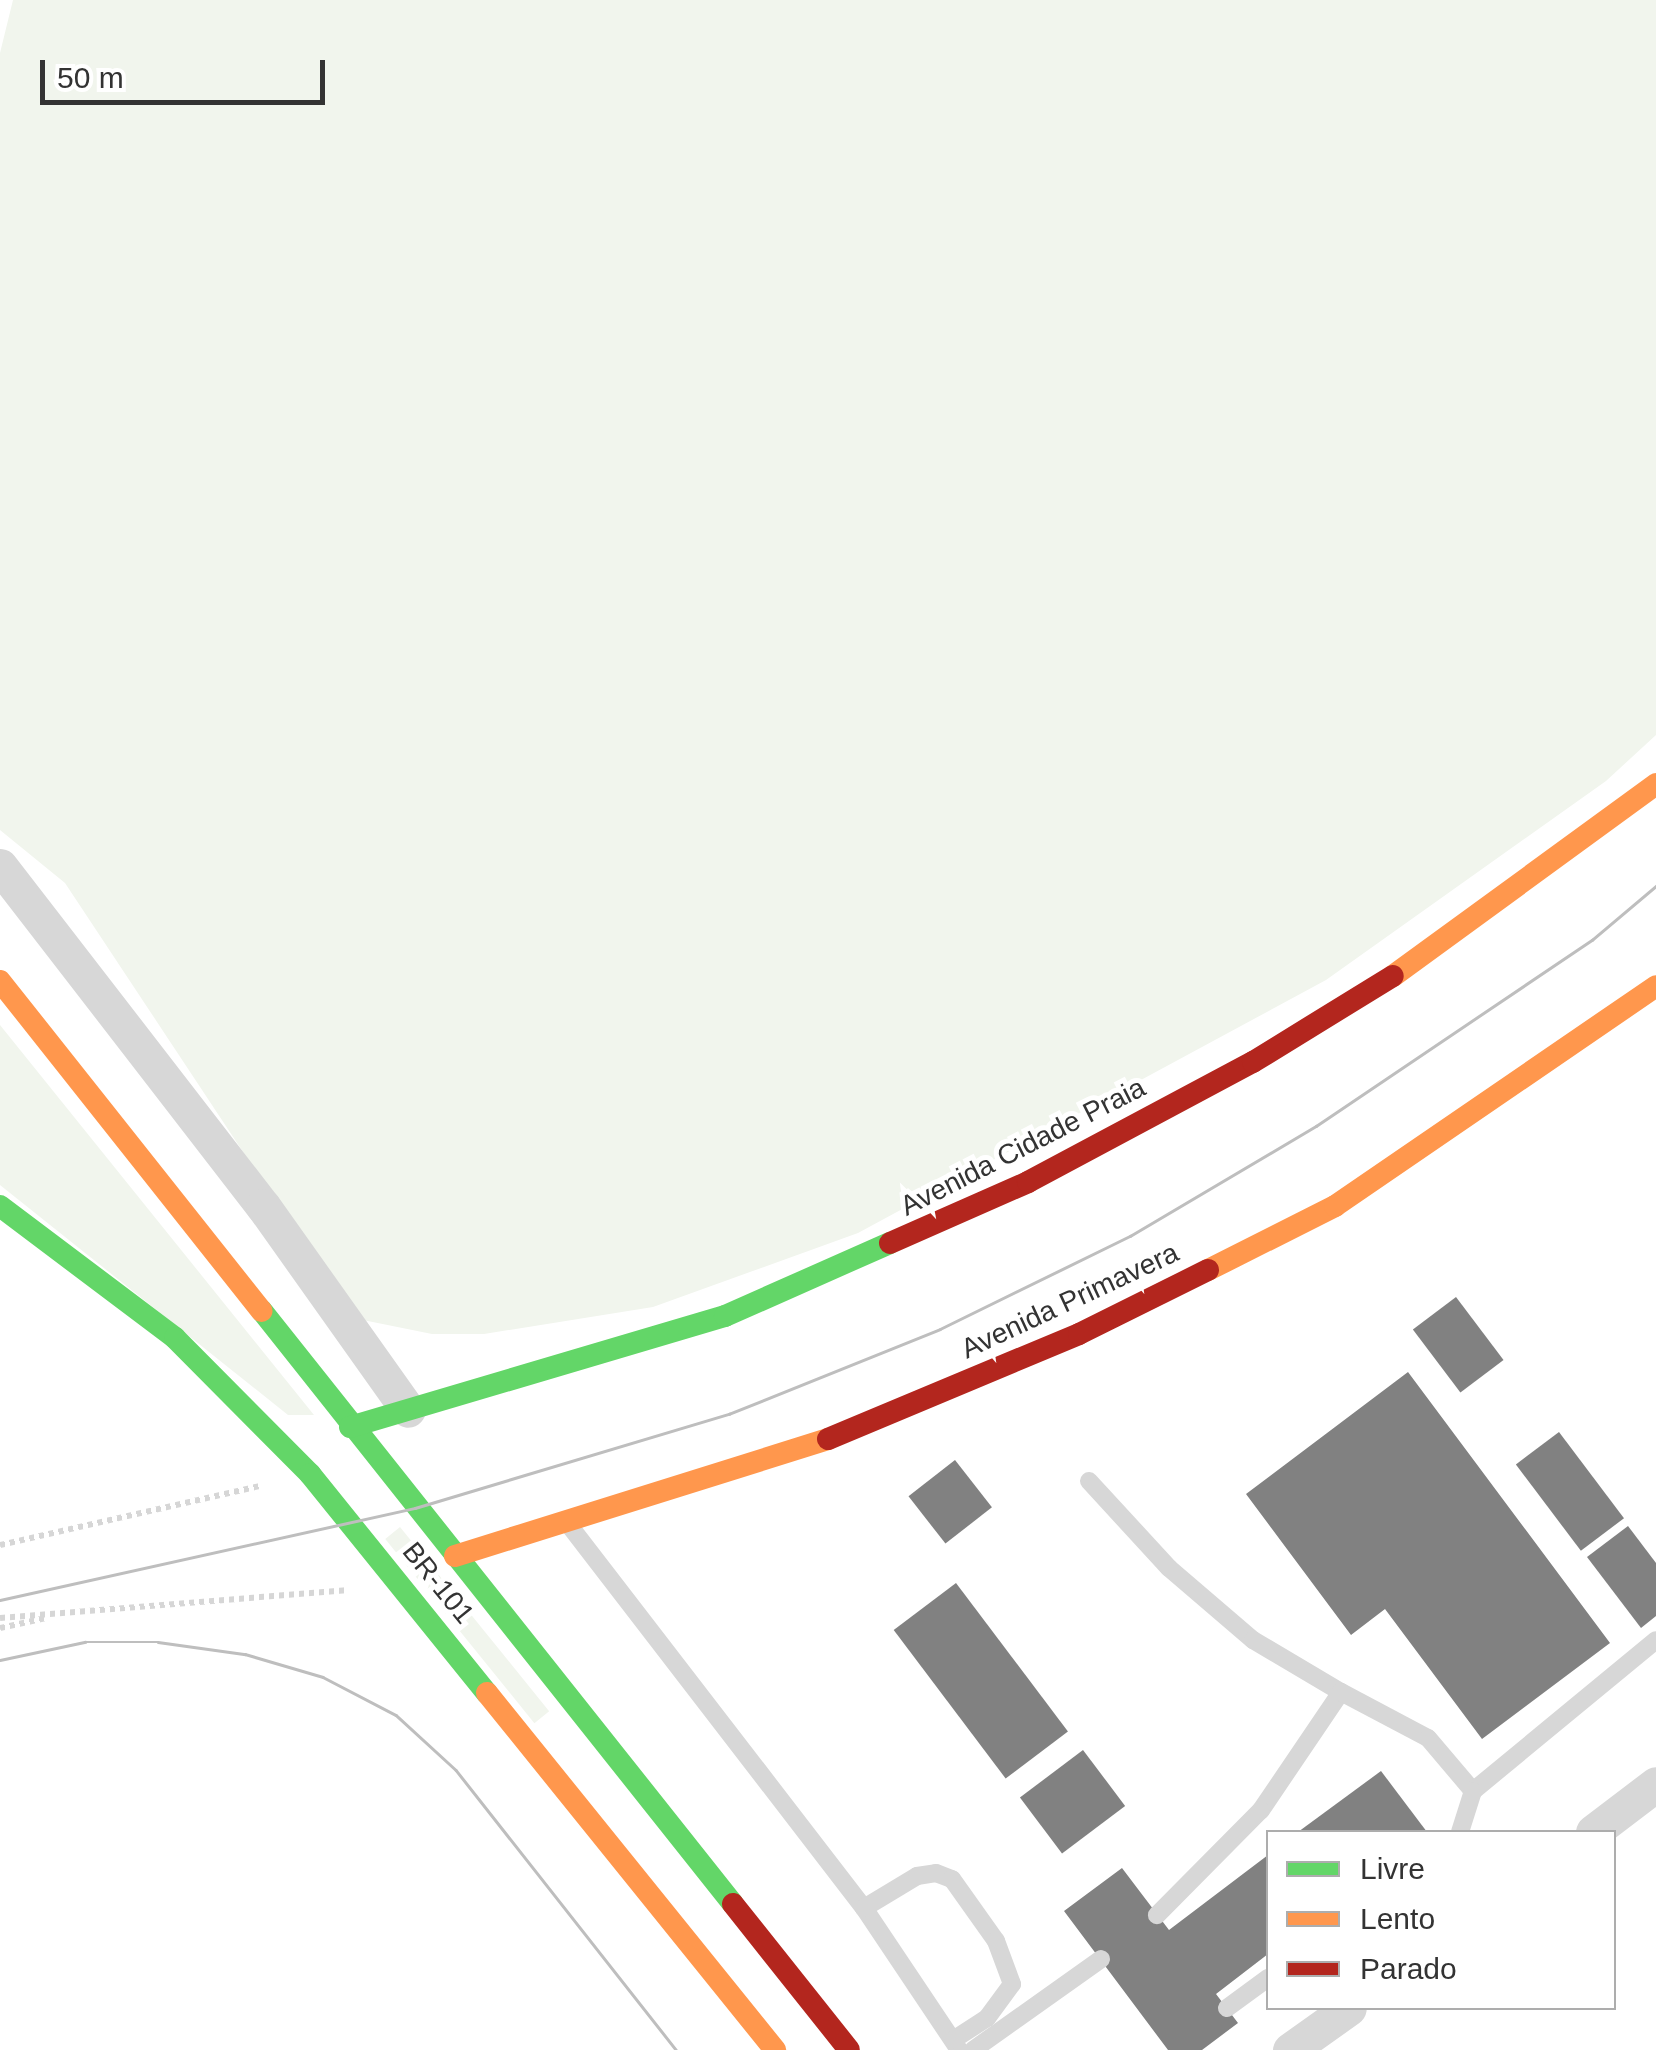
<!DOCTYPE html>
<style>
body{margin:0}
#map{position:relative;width:1656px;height:2050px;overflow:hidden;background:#fff;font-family:Arial,sans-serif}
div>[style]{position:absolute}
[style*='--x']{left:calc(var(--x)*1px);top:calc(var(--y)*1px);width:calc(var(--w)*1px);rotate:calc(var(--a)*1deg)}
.green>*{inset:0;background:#f1f5ed;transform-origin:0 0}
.building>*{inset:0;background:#818181;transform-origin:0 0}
.path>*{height:6px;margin-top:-3px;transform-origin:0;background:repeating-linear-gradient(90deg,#d6d6d6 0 5px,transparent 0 10px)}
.lane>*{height:18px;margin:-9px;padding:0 9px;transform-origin:9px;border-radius:9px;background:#d7d7d7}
.street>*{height:35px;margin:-17.5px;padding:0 17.5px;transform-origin:17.5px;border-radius:17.5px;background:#d7d7d7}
.fast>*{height:22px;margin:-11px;padding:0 11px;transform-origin:11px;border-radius:11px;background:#63d668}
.slow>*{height:22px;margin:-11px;padding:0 11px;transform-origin:11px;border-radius:11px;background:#ff974d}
.jam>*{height:22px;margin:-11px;padding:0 11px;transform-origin:11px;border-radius:11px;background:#b3261e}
.tram>*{height:2.5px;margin:-1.25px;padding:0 1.25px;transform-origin:1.25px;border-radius:1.25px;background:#bebebe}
span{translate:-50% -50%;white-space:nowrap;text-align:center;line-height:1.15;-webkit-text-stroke:10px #fff;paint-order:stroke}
.street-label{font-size:28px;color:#333}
.legend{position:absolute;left:1266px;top:1830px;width:350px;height:180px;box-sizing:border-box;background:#fff;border:2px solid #adadad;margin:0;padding:12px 18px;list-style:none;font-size:30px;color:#333}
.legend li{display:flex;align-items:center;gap:20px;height:50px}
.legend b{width:50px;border:2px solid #adadad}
.scale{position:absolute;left:40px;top:60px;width:285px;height:45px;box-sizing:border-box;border:5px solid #333;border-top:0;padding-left:12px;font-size:30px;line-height:35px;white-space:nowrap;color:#333;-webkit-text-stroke:8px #fff;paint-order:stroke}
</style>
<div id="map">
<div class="green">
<div style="clip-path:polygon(13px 0,1656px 0,1656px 735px,1606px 781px,1326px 980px,858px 1233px,653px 1307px,484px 1334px,432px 1334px,353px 1318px,65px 883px,0 830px,0 53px)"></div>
<div style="clip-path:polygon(0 1025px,314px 1415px,288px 1415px,0 1185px)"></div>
<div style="left:400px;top:1527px;width:237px;height:19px;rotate:51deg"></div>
</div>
<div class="building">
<div style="left:1456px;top:1297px;width:79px;height:54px;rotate:53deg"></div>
<div style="clip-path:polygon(1408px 1372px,1610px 1643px,1482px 1739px,1385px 1609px,1351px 1635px,1246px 1494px)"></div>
<div style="left:1559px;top:1432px;width:108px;height:54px;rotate:53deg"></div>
<div style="left:955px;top:1460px;width:60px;height:59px;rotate:52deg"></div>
<div style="clip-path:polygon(1628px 1526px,1656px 1563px,1656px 1616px,1641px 1628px,1587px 1557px)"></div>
<div style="left:956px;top:1583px;width:186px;height:78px;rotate:53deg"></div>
<div style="left:1083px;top:1750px;width:70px;height:79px;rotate:53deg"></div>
<div style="clip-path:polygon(1381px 1771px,1427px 1832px,1298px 1832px)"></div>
<div style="clip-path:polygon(1268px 1855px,1268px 1954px,1216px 1994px,1238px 2023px,1202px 2050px,1168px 2050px,1064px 1911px,1122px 1868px,1169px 1930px)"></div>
</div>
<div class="path">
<div style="--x:0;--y:1545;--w:267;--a:-12.8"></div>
<div style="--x:0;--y:1618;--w:347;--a:-4.6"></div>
<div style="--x:0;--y:1628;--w:47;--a:-12.3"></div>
</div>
<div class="lane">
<div style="--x:1089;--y:1481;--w:118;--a:47.4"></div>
<div style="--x:1169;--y:1568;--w:111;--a:40.6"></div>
<div style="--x:1253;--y:1640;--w:102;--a:30.6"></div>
<div style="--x:1341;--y:1692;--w:143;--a:124.1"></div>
<div style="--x:1261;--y:1810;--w:148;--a:134.7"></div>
<div style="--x:569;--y:1525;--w:483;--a:52.4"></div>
<div style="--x:864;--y:1908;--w:171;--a:56.2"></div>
<div style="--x:1341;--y:1692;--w:98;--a:27.9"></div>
<div style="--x:1428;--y:1738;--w:70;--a:49.7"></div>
<div style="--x:1473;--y:1791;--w:237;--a:-39.5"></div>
<div style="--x:1460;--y:1832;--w:43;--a:-72.4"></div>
<div style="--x:864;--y:1908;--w:62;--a:-31.1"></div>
<div style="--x:917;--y:1876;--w:19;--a:-9"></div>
<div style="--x:936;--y:1873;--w:17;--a:21"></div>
<div style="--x:952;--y:1879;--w:76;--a:54.6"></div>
<div style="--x:996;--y:1941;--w:46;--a:69.6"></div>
<div style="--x:1012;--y:1984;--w:42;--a:126.3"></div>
<div style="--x:987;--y:2018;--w:40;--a:147.1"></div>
<div style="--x:1227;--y:2008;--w:51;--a:-36.2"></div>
<div style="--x:973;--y:2050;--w:157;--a:-35.4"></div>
</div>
<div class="street">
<div style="--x:0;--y:866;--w:430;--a:52.3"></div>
<div style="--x:263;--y:1206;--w:250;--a:54.6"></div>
<div style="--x:1593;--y:1832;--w:79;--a:-37.3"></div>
<div style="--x:1290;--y:2050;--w:72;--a:-35.4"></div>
</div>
<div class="fast">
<div style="--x:0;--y:1206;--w:219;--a:37"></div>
<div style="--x:175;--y:1338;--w:192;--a:45.2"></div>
<div style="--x:310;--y:1474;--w:282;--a:51.1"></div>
<div style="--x:262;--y:1311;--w:757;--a:51.54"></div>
<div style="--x:350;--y:1427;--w:391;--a:-16.5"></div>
<div style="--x:725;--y:1316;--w:180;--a:-23.9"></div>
</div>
<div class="slow">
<div style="--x:1393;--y:976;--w:326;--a:-36.1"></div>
<div style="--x:0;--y:981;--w:421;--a:51.6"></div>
<div style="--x:1208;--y:1270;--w:142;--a:-26.7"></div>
<div style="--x:1335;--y:1206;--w:389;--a:-34.4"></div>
<div style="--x:455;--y:1556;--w:391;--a:-17.4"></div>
<div style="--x:487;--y:1693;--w:459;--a:51.1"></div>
</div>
<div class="jam">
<div style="--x:890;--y:1243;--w:151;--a:-23.8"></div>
<div style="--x:1028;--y:1182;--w:255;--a:-28.1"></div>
<div style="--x:1253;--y:1062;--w:164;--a:-31.6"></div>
<div style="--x:828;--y:1439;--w:272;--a:-22.7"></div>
<div style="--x:1079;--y:1334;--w:144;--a:-26.4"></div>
<div style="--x:733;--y:1904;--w:186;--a:51.5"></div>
</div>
<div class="tram">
<div style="--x:0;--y:1600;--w:425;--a:-12.5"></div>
<div style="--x:415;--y:1508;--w:328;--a:-16.7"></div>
<div style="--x:729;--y:1414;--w:227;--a:-21.9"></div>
<div style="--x:940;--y:1329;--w:212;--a:-26.1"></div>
<div style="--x:1130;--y:1236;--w:216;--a:-30.6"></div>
<div style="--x:1316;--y:1126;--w:333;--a:-34"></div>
<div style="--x:1592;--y:940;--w:84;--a:-40.2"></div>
<div style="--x:0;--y:1660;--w:87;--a:-12"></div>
<div style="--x:85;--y:1642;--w:73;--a:0"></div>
<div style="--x:158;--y:1642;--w:88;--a:7.9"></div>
<div style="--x:245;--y:1654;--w:81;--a:16.4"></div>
<div style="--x:323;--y:1677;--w:82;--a:27.5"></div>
<div style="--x:396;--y:1715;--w:81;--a:42.5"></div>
<div style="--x:456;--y:1770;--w:356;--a:51.8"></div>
</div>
<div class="street-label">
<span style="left:1023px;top:1147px;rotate:-27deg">Avenida Cidade Praia</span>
<span style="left:1070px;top:1301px;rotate:-25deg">Avenida Primavera</span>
<span style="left:438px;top:1583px;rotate:51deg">BR-101</span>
</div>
<ul class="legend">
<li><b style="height:12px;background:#63d668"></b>Livre</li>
<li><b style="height:12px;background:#ff974d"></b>Lento</li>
<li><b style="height:12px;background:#b3261e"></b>Parado</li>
</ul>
<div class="scale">50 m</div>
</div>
